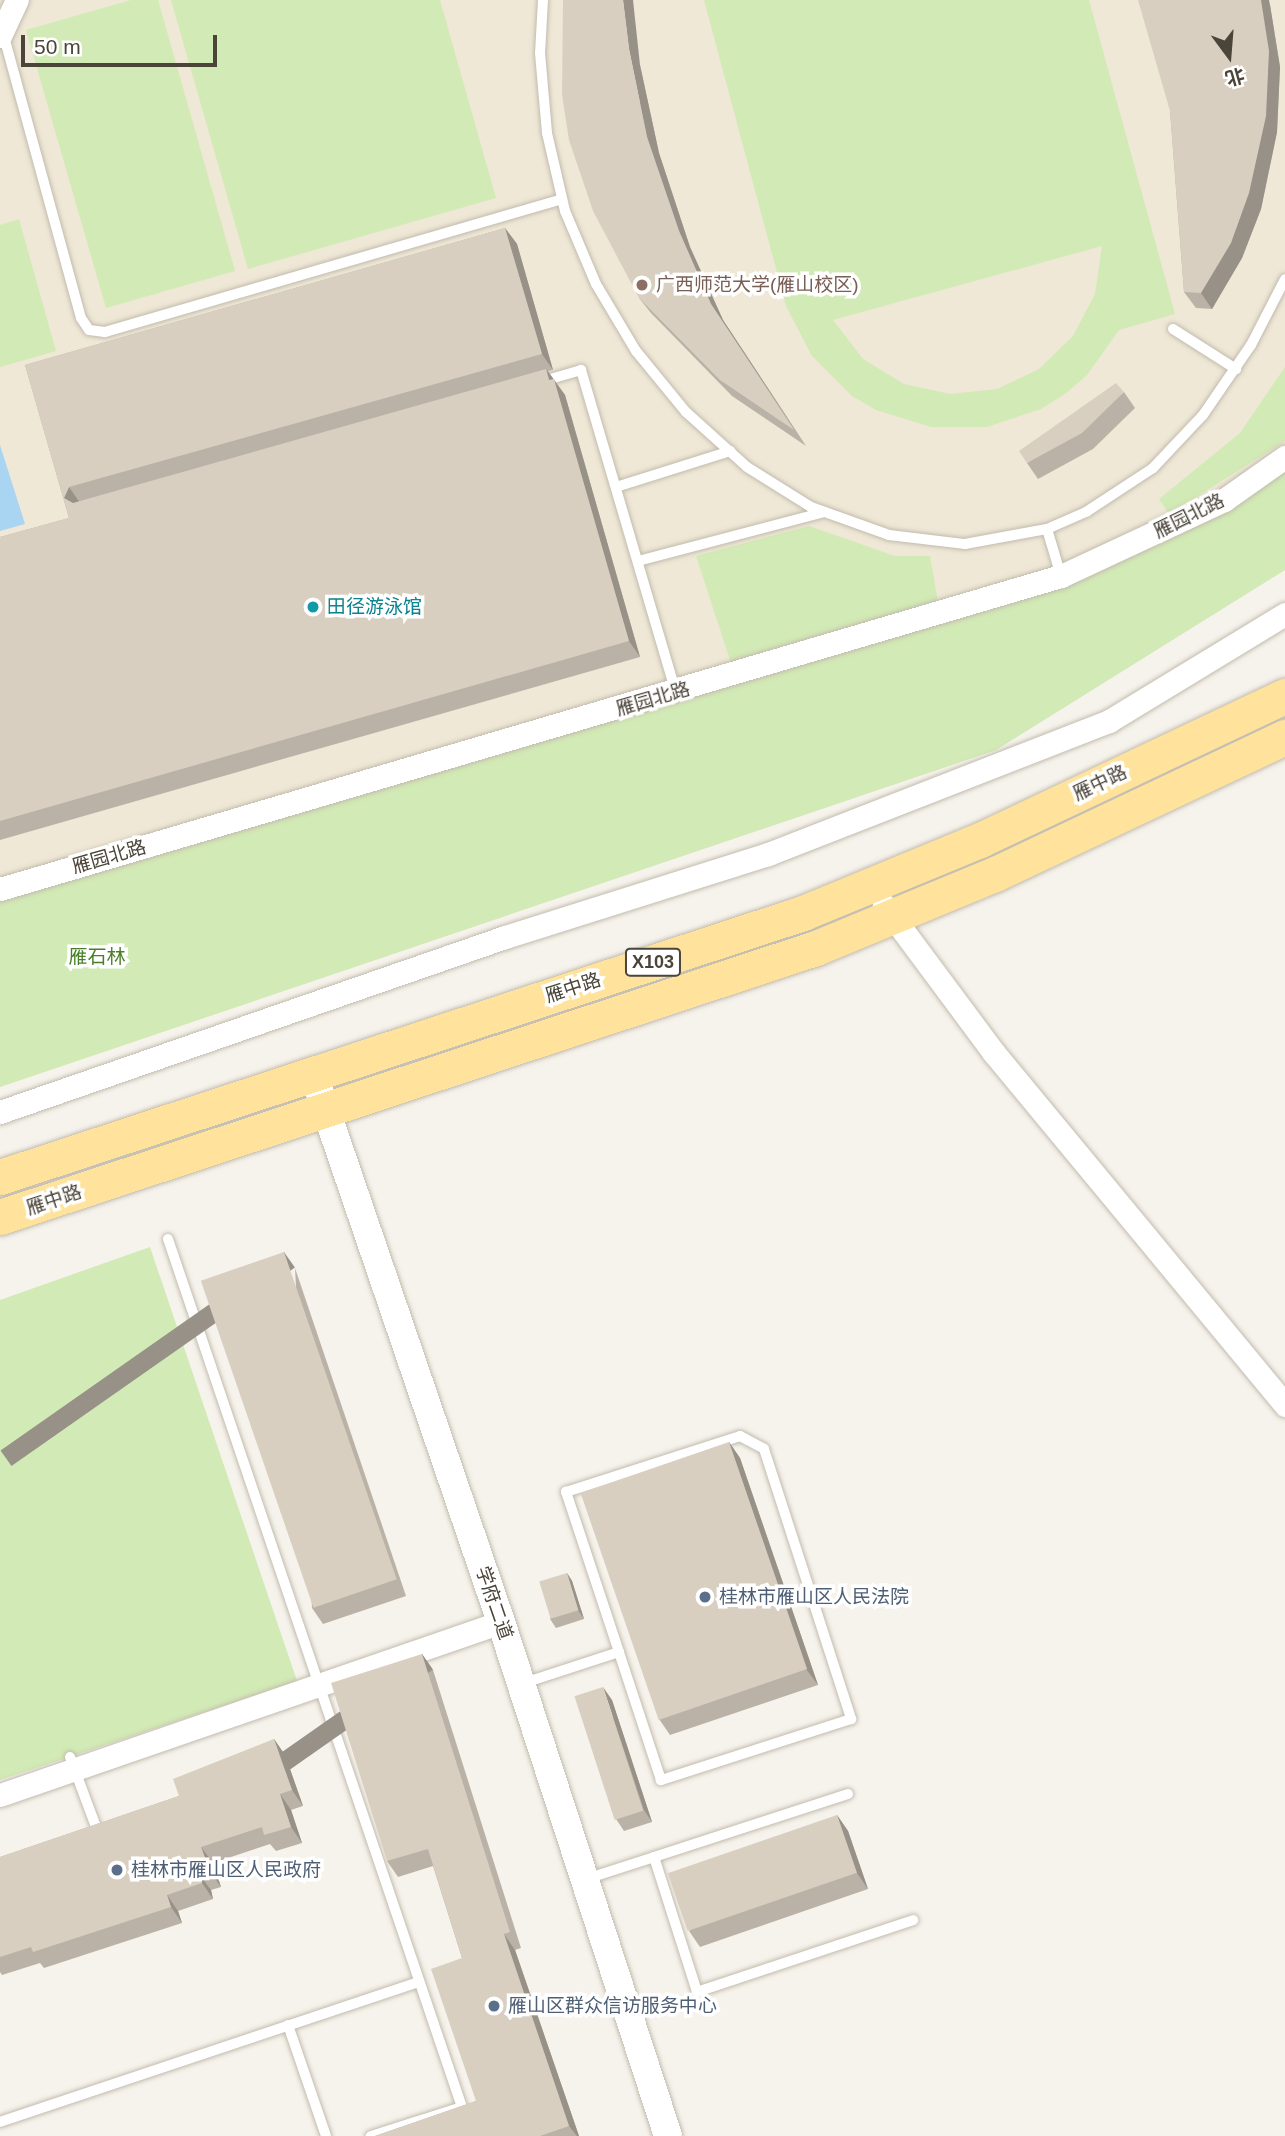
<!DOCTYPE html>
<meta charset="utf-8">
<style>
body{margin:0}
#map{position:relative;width:1285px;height:2136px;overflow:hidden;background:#f6f3ec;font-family:Helvetica,"Noto Sans SC",sans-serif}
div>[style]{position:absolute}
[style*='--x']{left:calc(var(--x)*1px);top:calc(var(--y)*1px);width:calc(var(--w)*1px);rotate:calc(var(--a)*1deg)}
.education>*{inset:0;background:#efe8d6}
.green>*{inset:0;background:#d2eab5}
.water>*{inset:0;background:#a9d4f2}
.roads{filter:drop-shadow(0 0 2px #c2bbae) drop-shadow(0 0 2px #c2bbae)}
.service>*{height:10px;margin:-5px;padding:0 5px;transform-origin:5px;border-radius:5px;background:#fff}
.minor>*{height:23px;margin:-11.5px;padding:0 11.5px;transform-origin:11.5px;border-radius:11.5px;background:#fff}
.tertiary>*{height:28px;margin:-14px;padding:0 14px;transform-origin:14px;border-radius:14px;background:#fff}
.primary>*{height:35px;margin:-17.5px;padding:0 17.5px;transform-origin:17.5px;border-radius:17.5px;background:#ffe39c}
.wall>*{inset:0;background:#bab2a6}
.shaded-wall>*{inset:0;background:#979187;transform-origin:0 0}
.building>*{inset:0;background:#d8cfc1;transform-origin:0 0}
.dots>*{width:19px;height:19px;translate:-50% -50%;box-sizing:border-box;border:4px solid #fff;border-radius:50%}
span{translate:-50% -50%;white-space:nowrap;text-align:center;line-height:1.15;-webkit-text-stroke:7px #fff;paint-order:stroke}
.shield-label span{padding:2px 5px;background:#fff;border:2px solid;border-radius:5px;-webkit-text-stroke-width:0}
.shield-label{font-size:18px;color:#4b4439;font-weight:700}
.education-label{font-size:19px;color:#785e54}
.left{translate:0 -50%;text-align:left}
.street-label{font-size:19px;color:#4b4439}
.culture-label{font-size:19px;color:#0d838f}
.park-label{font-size:19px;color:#4a7f2a}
.service-label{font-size:19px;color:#4e5e75}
.north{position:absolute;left:1194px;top:21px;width:70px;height:70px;-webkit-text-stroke:5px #fff;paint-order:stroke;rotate:164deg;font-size:19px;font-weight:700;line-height:28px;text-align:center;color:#4b4439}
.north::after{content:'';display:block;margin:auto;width:24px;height:32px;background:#4b4439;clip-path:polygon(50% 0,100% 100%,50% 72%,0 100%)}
.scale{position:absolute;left:21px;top:35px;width:196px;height:32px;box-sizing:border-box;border:4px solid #4b4439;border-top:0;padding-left:9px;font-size:21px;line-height:24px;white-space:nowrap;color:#4b4439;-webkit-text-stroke:5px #fff;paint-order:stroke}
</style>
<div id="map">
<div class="education">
<div style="clip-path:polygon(0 0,1285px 0,1285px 570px,996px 750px,0 1087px)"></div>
</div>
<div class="green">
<div style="clip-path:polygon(131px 0,158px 0,235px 271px,106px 308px,26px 30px)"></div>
<div style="clip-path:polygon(171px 0,440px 0,496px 198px,248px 269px)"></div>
<div style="clip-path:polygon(evenodd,704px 0,1089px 0,1175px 314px,1119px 330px,1087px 375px,1065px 394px,1041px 409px,987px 427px,931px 427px,876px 410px,852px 396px,812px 356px,786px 306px,704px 0,1102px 246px,1095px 294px,1073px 336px,1039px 369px,997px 389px,950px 394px,904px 384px,863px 359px,833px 320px,1102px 246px)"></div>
<div style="clip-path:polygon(19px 219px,56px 351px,0 367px,0 225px)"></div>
<div style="clip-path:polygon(1285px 367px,1285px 441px,1169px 514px,1159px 499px,1240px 433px)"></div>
<div style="clip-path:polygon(1285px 457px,1285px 570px,996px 750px,0 1087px,0 889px,1061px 576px)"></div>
<div style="clip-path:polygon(809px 526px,895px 556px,930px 556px,938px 602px,731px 663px,696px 556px)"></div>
<div style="clip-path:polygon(150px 1247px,297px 1681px,0 1780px,0 1300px)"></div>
</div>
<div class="water">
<div style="clip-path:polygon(0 445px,25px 524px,0 531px)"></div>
</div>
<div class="roads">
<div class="service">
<div style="--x:543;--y:0;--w:53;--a:93.2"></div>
<div style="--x:540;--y:53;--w:80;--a:85"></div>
<div style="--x:547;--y:133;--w:80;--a:77"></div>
<div style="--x:565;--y:211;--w:79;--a:67"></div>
<div style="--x:596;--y:284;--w:78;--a:59.2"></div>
<div style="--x:636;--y:351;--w:79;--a:50.7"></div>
<div style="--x:686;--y:412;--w:82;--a:42"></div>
<div style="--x:747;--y:467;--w:75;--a:32"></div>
<div style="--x:811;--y:507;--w:83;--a:19.7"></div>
<div style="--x:889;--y:535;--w:77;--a:6.8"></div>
<div style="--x:965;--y:544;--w:83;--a:-10.4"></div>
<div style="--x:1047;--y:529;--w:43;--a:-23.6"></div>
<div style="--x:1086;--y:512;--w:80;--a:-33.3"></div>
<div style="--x:1153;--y:468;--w:73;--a:-46.7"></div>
<div style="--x:1203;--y:415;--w:85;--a:-55.6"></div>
<div style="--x:1251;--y:345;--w:74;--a:-62.7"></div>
<div style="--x:3;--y:33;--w:295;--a:74.7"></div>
<div style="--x:81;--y:318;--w:14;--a:56"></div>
<div style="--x:89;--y:330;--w:16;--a:7"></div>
<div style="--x:105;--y:332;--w:476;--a:-16.2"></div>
<div style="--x:1173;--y:329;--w:75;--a:32.4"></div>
<div style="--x:540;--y:382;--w:43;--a:-16.3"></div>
<div style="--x:581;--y:370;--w:336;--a:73.6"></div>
<div style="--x:616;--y:487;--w:120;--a:-17.5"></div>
<div style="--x:1047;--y:529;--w:49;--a:73.4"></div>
<div style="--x:638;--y:561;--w:193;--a:-14.7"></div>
<div style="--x:168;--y:1239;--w:916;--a:71.29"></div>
<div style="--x:462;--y:2107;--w:96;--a:162.3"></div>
<div style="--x:524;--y:1683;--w:100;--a:-18.1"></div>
<div style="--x:619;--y:1652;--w:169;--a:-108.3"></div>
<div style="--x:566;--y:1492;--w:183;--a:-17.8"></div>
<div style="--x:740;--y:1436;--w:27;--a:28"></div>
<div style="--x:764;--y:1449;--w:284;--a:72.1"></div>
<div style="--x:851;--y:1719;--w:200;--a:162.2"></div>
<div style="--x:661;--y:1780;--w:135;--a:-108.2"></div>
<div style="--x:70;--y:1757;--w:75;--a:69.6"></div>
<div style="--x:654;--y:1857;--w:204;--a:-18"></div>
<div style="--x:586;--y:1879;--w:71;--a:-17.9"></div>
<div style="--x:654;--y:1857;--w:142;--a:72.3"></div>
<div style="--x:697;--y:1992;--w:228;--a:-18.4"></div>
<div style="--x:288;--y:2025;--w:117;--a:71.1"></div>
<div style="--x:0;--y:2122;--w:442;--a:-18.5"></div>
</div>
<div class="minor">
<div style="--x:0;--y:36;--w:40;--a:-65"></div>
<div style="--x:0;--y:889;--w:1106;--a:-16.44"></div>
<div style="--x:1061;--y:576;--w:180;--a:-25"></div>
<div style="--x:1224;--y:500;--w:75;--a:-35.2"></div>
<div style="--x:884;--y:905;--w:184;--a:53.4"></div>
<div style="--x:994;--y:1053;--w:457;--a:50.4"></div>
<div style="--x:0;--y:1112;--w:534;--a:-19.11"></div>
<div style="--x:505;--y:937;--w:276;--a:-17.5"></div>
<div style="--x:768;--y:854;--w:366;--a:-21.3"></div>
<div style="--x:1109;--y:721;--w:206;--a:-31.3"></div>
<div style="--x:0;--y:1795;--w:530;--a:-19.05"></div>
</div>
<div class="tertiary">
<div style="--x:319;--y:1090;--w:562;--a:71.11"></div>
<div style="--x:501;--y:1622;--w:540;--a:72"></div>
</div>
<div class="primary">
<div style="--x:0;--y:1177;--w:845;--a:-18.2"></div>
<div style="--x:803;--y:913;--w:191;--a:-22.4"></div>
<div style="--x:980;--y:840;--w:337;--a:-25.3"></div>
<div style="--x:0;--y:1217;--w:859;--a:-18.25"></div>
<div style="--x:816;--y:948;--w:194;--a:-22.5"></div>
<div style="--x:995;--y:874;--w:321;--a:-25.3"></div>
</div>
</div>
<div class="wall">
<div style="clip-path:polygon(1270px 5px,1280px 67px,1277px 132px,1261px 209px,1242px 258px,1212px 309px,1196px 308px,1184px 292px,1170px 111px)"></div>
<div style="clip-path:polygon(640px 65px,659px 153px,690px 247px,723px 320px,806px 446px,732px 396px,651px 313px,639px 298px)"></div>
<div style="clip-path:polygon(505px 228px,517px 244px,553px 370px,548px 371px,565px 395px,640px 657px,0 840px,0 537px,69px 518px,25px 365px)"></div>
<div style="clip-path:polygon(1124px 392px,1135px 408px,1093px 449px,1038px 479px,1027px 463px)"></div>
<div style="clip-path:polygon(295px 1268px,406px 1596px,323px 1624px,312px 1608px)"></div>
<div style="clip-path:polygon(729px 1442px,740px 1458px,818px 1685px,670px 1735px,659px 1719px)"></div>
<div style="clip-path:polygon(567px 1573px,572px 1581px,584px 1619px,556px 1628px,550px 1619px)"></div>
<div style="clip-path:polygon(422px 1654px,433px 1670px,521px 1948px,515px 1950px,579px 2136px,375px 2136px,476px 2101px,462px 1958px,433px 1866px,398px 1877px,387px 1861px)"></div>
<div style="clip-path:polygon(612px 1700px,652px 1822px,624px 1831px,616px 1819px)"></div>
<div style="clip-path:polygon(274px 1739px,285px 1755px,303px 1806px,291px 1810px,302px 1843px,276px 1851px,270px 1844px,213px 1863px,221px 1887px,211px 1890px,213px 1899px,178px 1911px,182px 1923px,44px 1968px,40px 1963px,2px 1975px,0 1972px,0 1857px,179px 1796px)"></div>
<div style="clip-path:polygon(837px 1815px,848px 1831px,868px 1889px,700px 1947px,689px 1931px)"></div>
</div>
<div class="shaded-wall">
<div style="clip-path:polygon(623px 0,633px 0,640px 65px,659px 153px,690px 247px,723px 320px,806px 446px,711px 304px,679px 231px,647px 137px,629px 49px)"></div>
<div style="clip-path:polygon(1261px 0,1269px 0,1270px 5px,1280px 67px,1277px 132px,1261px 209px,1242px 258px,1212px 309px,1201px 293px)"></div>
<div style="clip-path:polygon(505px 228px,517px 244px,553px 370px,542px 354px)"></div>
<div style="clip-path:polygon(546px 369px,565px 395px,640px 657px,629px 641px)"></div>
<div style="clip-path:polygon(69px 487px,80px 503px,75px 514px,64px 498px)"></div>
<div style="left:284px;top:1252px;width:19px;height:346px;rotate:55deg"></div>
<div style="clip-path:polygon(729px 1442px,740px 1458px,818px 1685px,806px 1669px)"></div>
<div style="clip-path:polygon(567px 1573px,572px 1581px,584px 1619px,578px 1610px)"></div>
<div style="left:422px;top:1654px;width:19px;height:292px;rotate:55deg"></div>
<div style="clip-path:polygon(603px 1687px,612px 1700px,652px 1822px,644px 1810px)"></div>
<div style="clip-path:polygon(274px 1739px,285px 1755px,303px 1806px,292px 1790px)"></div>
<div style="clip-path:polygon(280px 1794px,291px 1810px,302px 1843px,291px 1827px)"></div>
<div style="clip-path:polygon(837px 1815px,848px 1831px,868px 1889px,857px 1873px)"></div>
<div style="clip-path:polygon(201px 1847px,213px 1863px,221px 1887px,210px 1871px)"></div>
<div style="clip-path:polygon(199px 1874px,211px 1890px,213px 1899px,202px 1883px)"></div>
<div style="clip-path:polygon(167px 1895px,178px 1911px,182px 1923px,171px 1907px)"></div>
<div style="clip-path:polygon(504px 1934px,515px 1950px,579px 2136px,577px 2136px,569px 2126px)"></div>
</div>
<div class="building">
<div style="clip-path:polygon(563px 0,623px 0,629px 49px,647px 137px,679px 231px,711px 304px,794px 430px,720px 380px,639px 298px,593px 211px,569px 140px,562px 95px)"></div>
<div style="clip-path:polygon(1138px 0,1261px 0,1269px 51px,1266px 116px,1249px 193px,1231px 243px,1201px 293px,1184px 292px,1170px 111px)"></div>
<div style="clip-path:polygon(505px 228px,542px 354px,69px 487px,64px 498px,73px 503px,546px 369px,549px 380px,554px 379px,629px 641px,0 821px,0 537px,69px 518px,25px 365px)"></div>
<div style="clip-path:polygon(1116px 383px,1124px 392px,1082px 433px,1027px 463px,1019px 451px)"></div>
<div style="left:284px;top:1252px;width:346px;height:88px;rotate:71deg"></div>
<div style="left:729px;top:1442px;width:240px;height:157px;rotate:71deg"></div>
<div style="left:567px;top:1573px;width:39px;height:29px;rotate:73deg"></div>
<div style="clip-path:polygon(422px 1654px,510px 1932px,504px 1934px,569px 2126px,540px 2136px,375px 2136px,476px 2101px,431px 1969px,462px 1958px,428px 1849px,387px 1861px,331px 1683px)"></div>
<div style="left:603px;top:1687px;width:130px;height:30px;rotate:72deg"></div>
<div style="clip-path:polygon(274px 1739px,292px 1790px,280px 1794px,291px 1827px,264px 1835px,262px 1827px,201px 1847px,210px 1871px,199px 1874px,202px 1883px,167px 1895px,171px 1907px,33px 1952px,31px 1947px,0 1957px,0 1857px,179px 1796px,173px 1779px)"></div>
<div style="left:837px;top:1815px;width:61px;height:179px;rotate:71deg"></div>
</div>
<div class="dots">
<div style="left:642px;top:285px;background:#8d6e63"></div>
<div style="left:313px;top:607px;background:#0f9aa8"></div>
<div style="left:705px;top:1597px;background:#5c6f8a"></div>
<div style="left:117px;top:1870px;background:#5c6f8a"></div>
<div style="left:494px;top:2006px;background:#5c6f8a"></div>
</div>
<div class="shield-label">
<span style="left:653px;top:962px">X103</span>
</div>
<div class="education-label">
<span class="left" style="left:656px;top:285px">广西师范大学(雁山校区)</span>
</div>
<div class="street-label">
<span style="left:1189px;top:516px;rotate:-26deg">雁园北路</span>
<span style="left:653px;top:699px;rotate:-16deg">雁园北路</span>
<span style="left:1100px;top:783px;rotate:-25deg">雁中路</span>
<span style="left:109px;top:857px;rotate:-16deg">雁园北路</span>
<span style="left:573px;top:988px;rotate:-18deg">雁中路</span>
<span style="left:54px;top:1200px;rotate:-18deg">雁中路</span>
<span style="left:494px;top:1603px;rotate:71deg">学府二道</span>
</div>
<div class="culture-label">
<span class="left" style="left:327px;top:607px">田径游泳馆</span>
</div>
<div class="park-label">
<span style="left:97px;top:957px">雁石林</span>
</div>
<div class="service-label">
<span class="left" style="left:719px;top:1597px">桂林市雁山区人民法院</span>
<span class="left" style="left:131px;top:1870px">桂林市雁山区人民政府</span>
<span class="left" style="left:508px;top:2006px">雁山区群众信访服务中心</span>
</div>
<div class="north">北</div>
<div class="scale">50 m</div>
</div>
